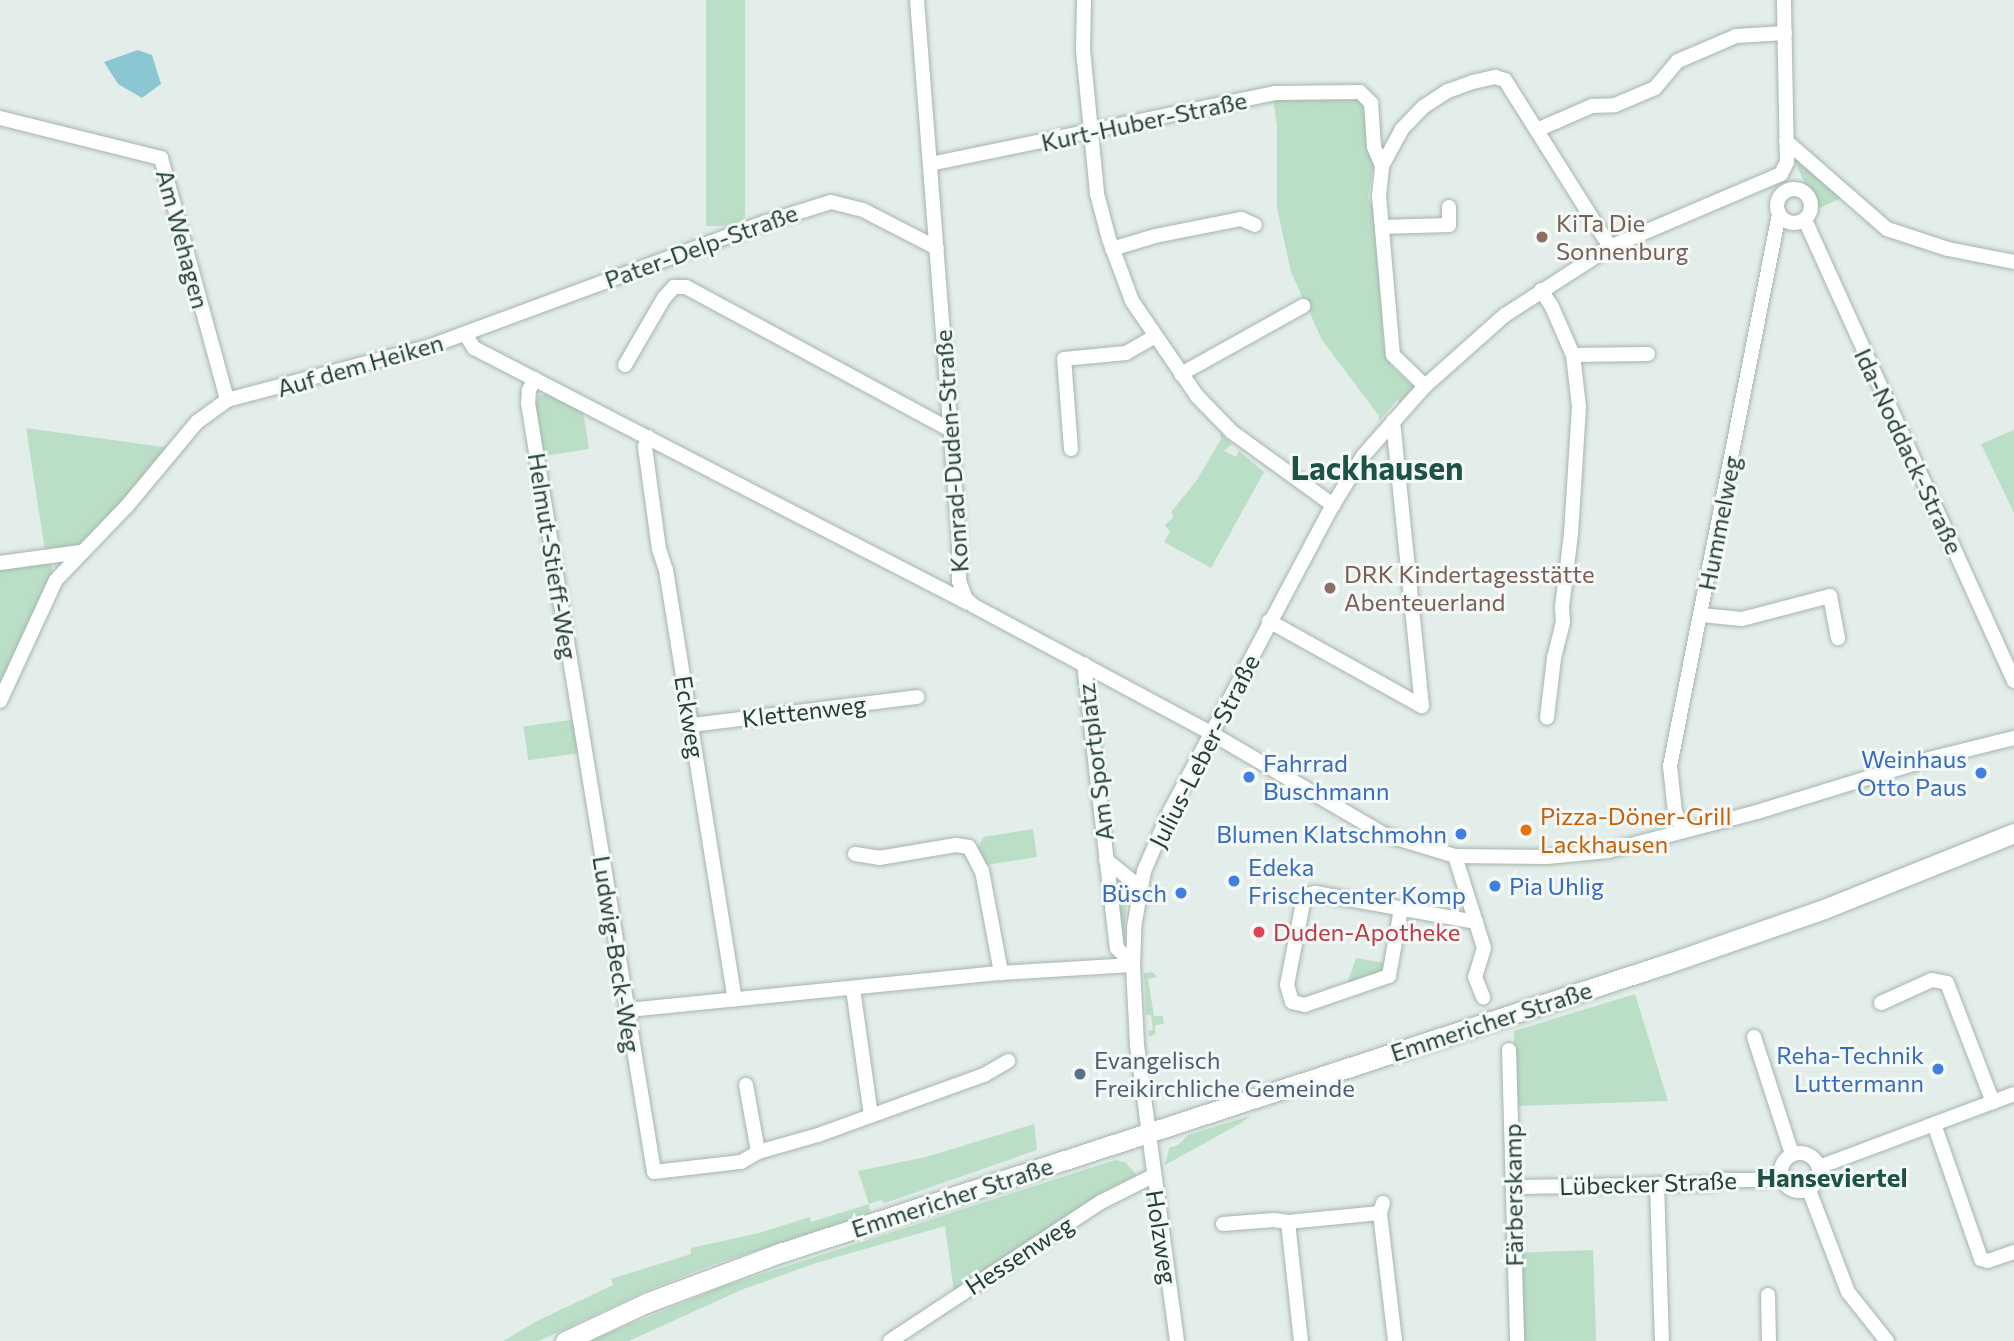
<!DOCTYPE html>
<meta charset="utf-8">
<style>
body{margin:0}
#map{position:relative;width:2014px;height:1341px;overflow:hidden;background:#e3ede9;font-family:Commissioner,sans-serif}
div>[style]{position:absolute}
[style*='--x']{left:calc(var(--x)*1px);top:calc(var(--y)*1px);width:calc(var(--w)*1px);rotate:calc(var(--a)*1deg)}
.green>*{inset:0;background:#bbdfc6;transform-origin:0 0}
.water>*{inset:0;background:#8ac7d3}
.roads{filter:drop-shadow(0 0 2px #a5b5b0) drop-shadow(0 0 2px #a5b5b0)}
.street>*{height:14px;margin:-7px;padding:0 7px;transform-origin:7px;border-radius:7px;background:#fff}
.street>.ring{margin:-7px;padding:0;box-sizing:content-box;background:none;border:14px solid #fff;border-radius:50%}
.secondary>*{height:19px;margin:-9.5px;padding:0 9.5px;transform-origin:9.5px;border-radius:9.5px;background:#fff}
.dots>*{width:19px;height:19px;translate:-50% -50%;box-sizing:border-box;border:4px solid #f4f9f7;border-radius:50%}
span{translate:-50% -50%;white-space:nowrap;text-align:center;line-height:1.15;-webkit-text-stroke:6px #f4f9f7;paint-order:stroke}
.street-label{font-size:24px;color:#223f38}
.education-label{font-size:24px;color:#785e54}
.left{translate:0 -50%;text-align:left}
.shop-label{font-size:24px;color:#366cbe}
.right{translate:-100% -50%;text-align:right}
.food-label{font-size:24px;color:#c56008}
.health-label{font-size:24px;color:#be3a42}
.service-label{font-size:24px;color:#4e5e75}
.neighbourhood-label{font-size:26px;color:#1d5246;font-weight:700}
.district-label{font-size:32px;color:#1d5246;font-weight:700}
</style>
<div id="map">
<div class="green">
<div style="left:706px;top:0;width:39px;height:226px"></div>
<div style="clip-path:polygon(1273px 97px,1355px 97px,1366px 105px,1375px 155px,1368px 198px,1374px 208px,1384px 349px,1391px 366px,1414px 387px,1399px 403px,1398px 399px,1379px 421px,1379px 416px,1322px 340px,1291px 272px,1277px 208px,1277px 127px)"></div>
<div style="clip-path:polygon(1799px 156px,1843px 197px,1816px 210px,1794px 159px)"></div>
<div style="clip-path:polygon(550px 394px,583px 411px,589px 449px,544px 456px,535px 405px,539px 395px)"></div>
<div style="clip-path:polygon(26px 428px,170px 448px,81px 546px,45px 551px)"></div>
<div style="clip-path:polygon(2014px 430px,2014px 513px,1981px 444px)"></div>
<div style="clip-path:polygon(1220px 433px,1232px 444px,1224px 451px,1236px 457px,1239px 451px,1264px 472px,1211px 568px,1164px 542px,1170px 532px,1165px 525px,1174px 517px,1171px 512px,1197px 480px,1221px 439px)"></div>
<div style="clip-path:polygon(51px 560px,53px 578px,0 691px,0 568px)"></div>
<div style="left:577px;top:719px;width:34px;height:54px;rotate:82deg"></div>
<div style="clip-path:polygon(1033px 829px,1037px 857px,985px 865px,977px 850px,983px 837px)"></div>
<div style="clip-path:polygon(1121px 880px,1128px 887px,1123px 946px,1112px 885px)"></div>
<div style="clip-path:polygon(1356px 958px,1385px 963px,1383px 970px,1347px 984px)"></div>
<div style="clip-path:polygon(1153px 972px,1157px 977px,1148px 979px,1154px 1016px,1163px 1016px,1164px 1024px,1155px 1025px,1155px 1035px,1149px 1036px,1148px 1031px,1153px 1030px,1151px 1015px,1146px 1015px,1144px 973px)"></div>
<div style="clip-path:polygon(1635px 994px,1668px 1101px,1514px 1106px,1514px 1031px)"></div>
<div style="clip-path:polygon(1250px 1116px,1241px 1123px,1165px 1165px,1169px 1148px,1178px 1145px,1188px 1135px)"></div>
<div style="clip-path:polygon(1034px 1124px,1037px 1150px,885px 1203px,881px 1200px,869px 1204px,870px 1213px,712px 1265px,643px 1292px,539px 1341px,503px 1341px,539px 1320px,613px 1285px,611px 1279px,691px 1254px,691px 1248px,759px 1233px,810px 1217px,811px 1222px,869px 1204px,858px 1171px,926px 1157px)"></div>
<div style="clip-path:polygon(1115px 1160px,1125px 1162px,1137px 1175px,1099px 1194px,1085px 1207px,954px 1292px,945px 1226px,816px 1263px,741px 1290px,629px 1341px,590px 1341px,719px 1288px)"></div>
<div style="left:1593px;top:1250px;width:91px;height:75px;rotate:88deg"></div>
</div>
<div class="water">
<div style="clip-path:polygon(138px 50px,152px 55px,161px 84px,142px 98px,118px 84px,104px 62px)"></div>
</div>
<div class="roads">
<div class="street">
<div style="--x:917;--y:0;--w:541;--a:85.54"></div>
<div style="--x:959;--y:539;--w:42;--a:90"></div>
<div style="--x:959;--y:581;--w:19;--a:69"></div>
<div style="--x:966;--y:599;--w:11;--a:41"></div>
<div style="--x:974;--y:606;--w:269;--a:28.2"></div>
<div style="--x:1211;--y:733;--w:199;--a:30.4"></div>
<div style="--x:1383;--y:834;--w:75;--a:17"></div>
<div style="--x:1455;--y:856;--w:92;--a:0.6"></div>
<div style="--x:1547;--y:857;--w:61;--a:-5.6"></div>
<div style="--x:1608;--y:851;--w:154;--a:-14.7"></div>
<div style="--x:1757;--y:812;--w:180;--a:-17.1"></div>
<div style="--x:1929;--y:759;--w:88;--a:-13.9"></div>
<div style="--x:1084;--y:0;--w:50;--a:91.1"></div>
<div style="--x:1083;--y:50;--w:145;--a:84.4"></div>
<div style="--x:1097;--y:194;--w:47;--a:75.1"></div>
<div style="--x:1109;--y:239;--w:66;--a:69.6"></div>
<div style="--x:1132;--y:301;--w:115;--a:55.6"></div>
<div style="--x:1197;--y:396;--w:50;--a:45.8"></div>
<div style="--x:1232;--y:432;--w:125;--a:35.9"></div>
<div style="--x:0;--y:118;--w:166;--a:14"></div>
<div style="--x:161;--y:158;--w:251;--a:74.7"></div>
<div style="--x:1539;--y:129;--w:58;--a:-23.5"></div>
<div style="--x:1592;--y:106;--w:23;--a:-2"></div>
<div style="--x:1615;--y:105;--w:43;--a:-23"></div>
<div style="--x:1655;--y:88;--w:35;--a:-50"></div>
<div style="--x:1678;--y:61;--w:63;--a:-23.3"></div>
<div style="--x:1736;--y:36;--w:49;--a:-3.5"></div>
<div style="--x:1786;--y:141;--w:134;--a:41.1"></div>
<div style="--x:1887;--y:229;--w:64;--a:18.2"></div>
<div style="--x:1948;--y:249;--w:67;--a:11.1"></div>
<div style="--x:930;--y:164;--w:352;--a:-11.6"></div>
<div style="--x:1275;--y:93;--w:85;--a:-0.7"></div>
<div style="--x:1360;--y:92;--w:16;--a:45"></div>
<div style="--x:1371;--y:103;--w:44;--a:86.1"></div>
<div style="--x:1374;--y:147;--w:21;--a:67"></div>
<div class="ring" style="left:1777px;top:189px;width:20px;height:20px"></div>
<div style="--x:1805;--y:220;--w:506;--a:65.61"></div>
<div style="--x:1382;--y:227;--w:67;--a:-1.7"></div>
<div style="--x:1449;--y:225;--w:18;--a:-90"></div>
<div style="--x:1112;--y:249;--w:45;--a:-16.8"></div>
<div style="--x:1155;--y:236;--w:88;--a:-11.2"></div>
<div style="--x:1241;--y:219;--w:15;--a:23"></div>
<div style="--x:1541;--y:290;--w:20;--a:57"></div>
<div style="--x:1552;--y:307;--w:52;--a:66.4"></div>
<div style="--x:1573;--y:355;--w:52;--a:83.4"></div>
<div style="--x:1579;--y:407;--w:127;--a:93.6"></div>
<div style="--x:1571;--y:534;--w:74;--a:97"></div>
<div style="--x:1562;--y:607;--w:15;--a:86"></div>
<div style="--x:1563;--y:622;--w:37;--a:104"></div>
<div style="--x:1554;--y:658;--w:60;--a:96.7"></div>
<div style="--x:465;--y:334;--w:17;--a:57"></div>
<div style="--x:474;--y:348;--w:556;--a:27.3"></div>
<div style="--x:1573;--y:355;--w:75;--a:-0.8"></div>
<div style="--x:625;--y:365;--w:78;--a:-59.8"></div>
<div style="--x:664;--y:298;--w:15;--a:-48"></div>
<div style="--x:674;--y:287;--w:12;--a:0"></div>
<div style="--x:686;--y:287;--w:300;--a:28.4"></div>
<div style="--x:1181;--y:374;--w:140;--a:-29.1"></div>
<div style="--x:535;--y:379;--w:13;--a:119"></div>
<div style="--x:529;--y:390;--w:13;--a:94"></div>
<div style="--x:528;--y:403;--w:779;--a:80.69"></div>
<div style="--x:654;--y:1172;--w:88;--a:-6.6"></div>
<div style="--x:741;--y:1162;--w:20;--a:-30"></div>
<div style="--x:758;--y:1152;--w:62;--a:-15.8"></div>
<div style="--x:818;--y:1135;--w:177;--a:-19.9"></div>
<div style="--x:984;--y:1075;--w:28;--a:-30"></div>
<div style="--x:1425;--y:386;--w:45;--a:-135.9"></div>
<div style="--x:1393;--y:355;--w:160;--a:-95"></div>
<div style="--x:1379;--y:196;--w:30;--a:-84"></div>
<div style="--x:1382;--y:166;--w:42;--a:-61.6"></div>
<div style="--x:1402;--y:129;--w:30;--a:-46"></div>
<div style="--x:1423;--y:107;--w:30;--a:-33"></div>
<div style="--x:1448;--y:91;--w:27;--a:-20"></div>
<div style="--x:1473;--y:82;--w:23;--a:-13"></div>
<div style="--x:1495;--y:77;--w:10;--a:17"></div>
<div style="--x:1505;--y:80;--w:197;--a:57.8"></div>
<div style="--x:1393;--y:421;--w:286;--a:84.2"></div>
<div style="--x:648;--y:437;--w:10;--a:107"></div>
<div style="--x:645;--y:447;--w:103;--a:82.2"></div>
<div style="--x:659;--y:549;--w:22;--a:72"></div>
<div style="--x:666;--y:570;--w:435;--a:80.9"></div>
<div style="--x:1071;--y:449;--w:90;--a:-94.4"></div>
<div style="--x:1064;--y:359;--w:62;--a:-5.5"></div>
<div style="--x:1126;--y:353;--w:34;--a:-30"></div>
<div style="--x:0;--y:563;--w:81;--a:-7.8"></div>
<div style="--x:1701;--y:615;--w:41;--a:5.6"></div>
<div style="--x:1742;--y:619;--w:91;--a:-14.6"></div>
<div style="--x:1830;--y:596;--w:43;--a:79.2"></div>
<div style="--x:1269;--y:621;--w:175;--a:29.1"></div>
<div style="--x:1084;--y:664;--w:286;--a:83.4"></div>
<div style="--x:1117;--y:948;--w:23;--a:47"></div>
<div style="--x:0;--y:701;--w:133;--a:-65.2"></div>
<div style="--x:56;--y:580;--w:103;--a:-46.2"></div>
<div style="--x:127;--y:506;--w:109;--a:-50.2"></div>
<div style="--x:197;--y:422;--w:37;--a:-36"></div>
<div style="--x:227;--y:400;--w:211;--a:-14.8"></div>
<div style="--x:431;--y:346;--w:358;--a:-20.3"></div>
<div style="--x:767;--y:222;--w:67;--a:-17.4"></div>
<div style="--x:831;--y:202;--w:33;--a:14"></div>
<div style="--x:863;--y:210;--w:83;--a:27.2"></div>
<div style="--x:692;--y:725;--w:227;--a:-7.1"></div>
<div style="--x:1684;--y:831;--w:21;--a:-115"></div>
<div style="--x:1675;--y:812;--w:46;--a:-96.2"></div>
<div style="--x:1670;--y:766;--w:563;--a:-78.83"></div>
<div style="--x:855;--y:854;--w:24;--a:9"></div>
<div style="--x:879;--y:858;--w:78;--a:-9.6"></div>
<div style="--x:956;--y:845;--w:13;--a:9"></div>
<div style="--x:969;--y:847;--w:27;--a:62"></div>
<div style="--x:982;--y:871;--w:104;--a:79.4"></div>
<div style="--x:1455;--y:856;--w:96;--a:72.5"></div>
<div style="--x:1484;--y:948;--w:30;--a:107"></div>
<div style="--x:1475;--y:977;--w:22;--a:68"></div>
<div style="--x:1106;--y:860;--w:45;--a:38.7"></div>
<div style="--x:1401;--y:909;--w:68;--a:100.2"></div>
<div style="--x:1389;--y:976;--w:89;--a:161"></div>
<div style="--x:1305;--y:1005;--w:13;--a:-167"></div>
<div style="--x:1292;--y:1002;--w:18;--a:-106"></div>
<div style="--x:1287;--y:985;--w:84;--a:-79"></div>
<div style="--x:1303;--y:903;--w:11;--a:-52"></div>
<div style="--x:1310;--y:894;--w:5;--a:-11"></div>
<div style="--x:1315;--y:893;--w:164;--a:10.2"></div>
<div style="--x:853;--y:989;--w:128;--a:81.9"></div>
<div style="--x:1881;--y:1003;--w:56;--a:-24.3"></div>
<div style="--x:1932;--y:980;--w:15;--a:11"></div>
<div style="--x:1947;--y:983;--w:128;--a:68.9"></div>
<div style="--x:628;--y:1010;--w:375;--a:-5.7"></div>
<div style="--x:1001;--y:973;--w:132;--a:-3.5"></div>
<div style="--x:1754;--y:1037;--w:123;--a:72"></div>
<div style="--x:1509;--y:1050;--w:291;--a:88.4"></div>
<div style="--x:746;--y:1085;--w:68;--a:79.8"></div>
<div style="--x:1934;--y:1124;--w:143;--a:70.8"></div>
<div style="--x:1981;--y:1259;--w:7;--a:16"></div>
<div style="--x:1988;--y:1261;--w:28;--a:-19"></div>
<div class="ring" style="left:1781px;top:1153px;width:24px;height:24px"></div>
<div style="--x:1819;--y:1167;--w:208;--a:-20.5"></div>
<div style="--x:1657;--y:1184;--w:157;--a:88.2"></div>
<div style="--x:1514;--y:1187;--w:197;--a:-0.9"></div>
<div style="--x:1711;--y:1184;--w:11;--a:-22"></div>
<div style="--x:1721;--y:1180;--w:45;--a:0"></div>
<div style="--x:1766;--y:1180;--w:15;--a:-11"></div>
<div style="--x:1809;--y:1190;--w:109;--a:69.1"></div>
<div style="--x:1848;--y:1292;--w:63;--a:51.5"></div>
<div style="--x:1383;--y:1203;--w:10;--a:107"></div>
<div style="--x:1380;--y:1213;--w:129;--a:83.3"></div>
<div style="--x:1288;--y:1222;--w:120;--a:83.8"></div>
<div style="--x:1223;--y:1224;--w:51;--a:-4.5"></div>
<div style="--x:1274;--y:1220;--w:14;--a:8"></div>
<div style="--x:1288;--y:1222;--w:92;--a:-5.6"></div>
<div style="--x:1768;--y:1295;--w:46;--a:88.8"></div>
<div style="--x:890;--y:1341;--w:253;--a:-33.4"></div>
<div style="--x:1101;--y:1202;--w:58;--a:-26.6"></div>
<div style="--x:1177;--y:1341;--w:299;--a:-97.7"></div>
<div style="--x:1137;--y:1045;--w:80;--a:-92.9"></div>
<div style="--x:1133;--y:965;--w:38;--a:-88"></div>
<div style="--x:1134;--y:927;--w:57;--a:-79.9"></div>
<div style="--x:1144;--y:871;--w:65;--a:-66.6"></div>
<div style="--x:1170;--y:811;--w:347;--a:-62"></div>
<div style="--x:1333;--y:505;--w:57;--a:-58.5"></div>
<div style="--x:1363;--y:456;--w:94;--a:-48.5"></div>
<div style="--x:1425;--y:386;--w:107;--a:-41.6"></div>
<div style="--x:1505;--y:315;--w:125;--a:-32.9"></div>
<div style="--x:1610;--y:247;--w:186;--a:-23.1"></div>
<div style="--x:1781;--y:174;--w:13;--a:-63"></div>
<div style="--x:1787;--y:162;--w:162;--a:-91.1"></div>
</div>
<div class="secondary">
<div style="--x:565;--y:1341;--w:89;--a:-25.1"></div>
<div style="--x:646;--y:1303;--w:143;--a:-20.5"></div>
<div style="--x:780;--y:1253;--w:932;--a:-18.07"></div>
<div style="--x:1666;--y:964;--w:167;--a:-19.2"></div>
<div style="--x:1824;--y:909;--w:205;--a:-21.8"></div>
</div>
</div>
<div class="dots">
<div style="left:1542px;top:237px;background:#8d6e63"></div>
<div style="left:1330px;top:588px;background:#8d6e63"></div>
<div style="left:1981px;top:773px;background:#3f7fe0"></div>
<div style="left:1249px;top:777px;background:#3f7fe0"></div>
<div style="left:1526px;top:830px;background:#e8710a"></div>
<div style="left:1461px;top:834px;background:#3f7fe0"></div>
<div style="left:1234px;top:881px;background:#3f7fe0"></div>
<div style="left:1495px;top:886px;background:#3f7fe0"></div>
<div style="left:1181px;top:893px;background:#3f7fe0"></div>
<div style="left:1259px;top:932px;background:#e0444e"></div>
<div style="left:1938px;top:1069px;background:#3f7fe0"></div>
<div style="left:1080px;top:1074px;background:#5c6f8a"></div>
</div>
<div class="street-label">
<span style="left:1144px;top:121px;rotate:-12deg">Kurt-Huber-Straße</span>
<span style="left:183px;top:239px;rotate:75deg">Am Wehagen</span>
<span style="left:701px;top:246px;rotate:-20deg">Pater-Delp-Straße</span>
<span style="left:360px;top:365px;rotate:-16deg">Auf dem Heiken</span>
<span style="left:951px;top:451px;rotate:-94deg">Konrad-Duden-Straße</span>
<span style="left:1909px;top:451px;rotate:65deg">Ida-Noddack-Straße</span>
<span style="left:1719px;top:523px;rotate:-79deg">Hummelweg</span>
<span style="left:553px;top:556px;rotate:81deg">Helmut-Stieff-Weg</span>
<span style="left:804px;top:711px;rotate:-7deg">Klettenweg</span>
<span style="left:690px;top:717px;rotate:81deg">Eckweg</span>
<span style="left:1204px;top:751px;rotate:-63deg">Julius-Leber-Straße</span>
<span style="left:1095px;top:762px;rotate:-97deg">Am Sportplatz</span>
<span style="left:617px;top:954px;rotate:81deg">Ludwig-Beck-Weg</span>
<span style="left:1491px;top:1021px;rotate:-18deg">Emmericher Straße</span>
<span style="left:1648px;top:1183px;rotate:-2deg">Lübecker Straße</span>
<span style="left:1513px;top:1195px;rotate:-91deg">Färberskamp</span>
<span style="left:952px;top:1197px;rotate:-18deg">Emmericher Straße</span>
<span style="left:1162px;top:1237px;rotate:81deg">Holzweg</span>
<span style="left:1019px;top:1255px;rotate:-33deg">Hessenweg</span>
</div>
<div class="education-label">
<span class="left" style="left:1556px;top:237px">KiTa Die<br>Sonnenburg</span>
<span class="left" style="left:1344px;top:588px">DRK Kindertagesstätte<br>Abenteuerland</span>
</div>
<div class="shop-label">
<span class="right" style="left:1967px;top:773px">Weinhaus<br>Otto Paus</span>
<span class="left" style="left:1263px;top:777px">Fahrrad<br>Buschmann</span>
<span class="right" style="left:1447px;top:834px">Blumen Klatschmohn</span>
<span class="left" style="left:1248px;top:881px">Edeka<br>Frischecenter Komp</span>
<span class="left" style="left:1509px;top:886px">Pia Uhlig</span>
<span class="right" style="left:1167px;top:893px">Büsch</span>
<span class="right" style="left:1924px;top:1069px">Reha-Technik<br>Luttermann</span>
</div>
<div class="food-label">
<span class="left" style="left:1540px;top:830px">Pizza-Döner-Grill<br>Lackhausen</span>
</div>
<div class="health-label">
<span class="left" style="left:1273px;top:932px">Duden-Apotheke</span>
</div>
<div class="service-label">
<span class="left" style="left:1094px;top:1074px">Evangelisch<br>Freikirchliche Gemeinde</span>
</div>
<div class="neighbourhood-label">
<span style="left:1832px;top:1177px">Hanseviertel</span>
</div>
<div class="district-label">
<span style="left:1377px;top:467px">Lackhausen</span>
</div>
</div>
